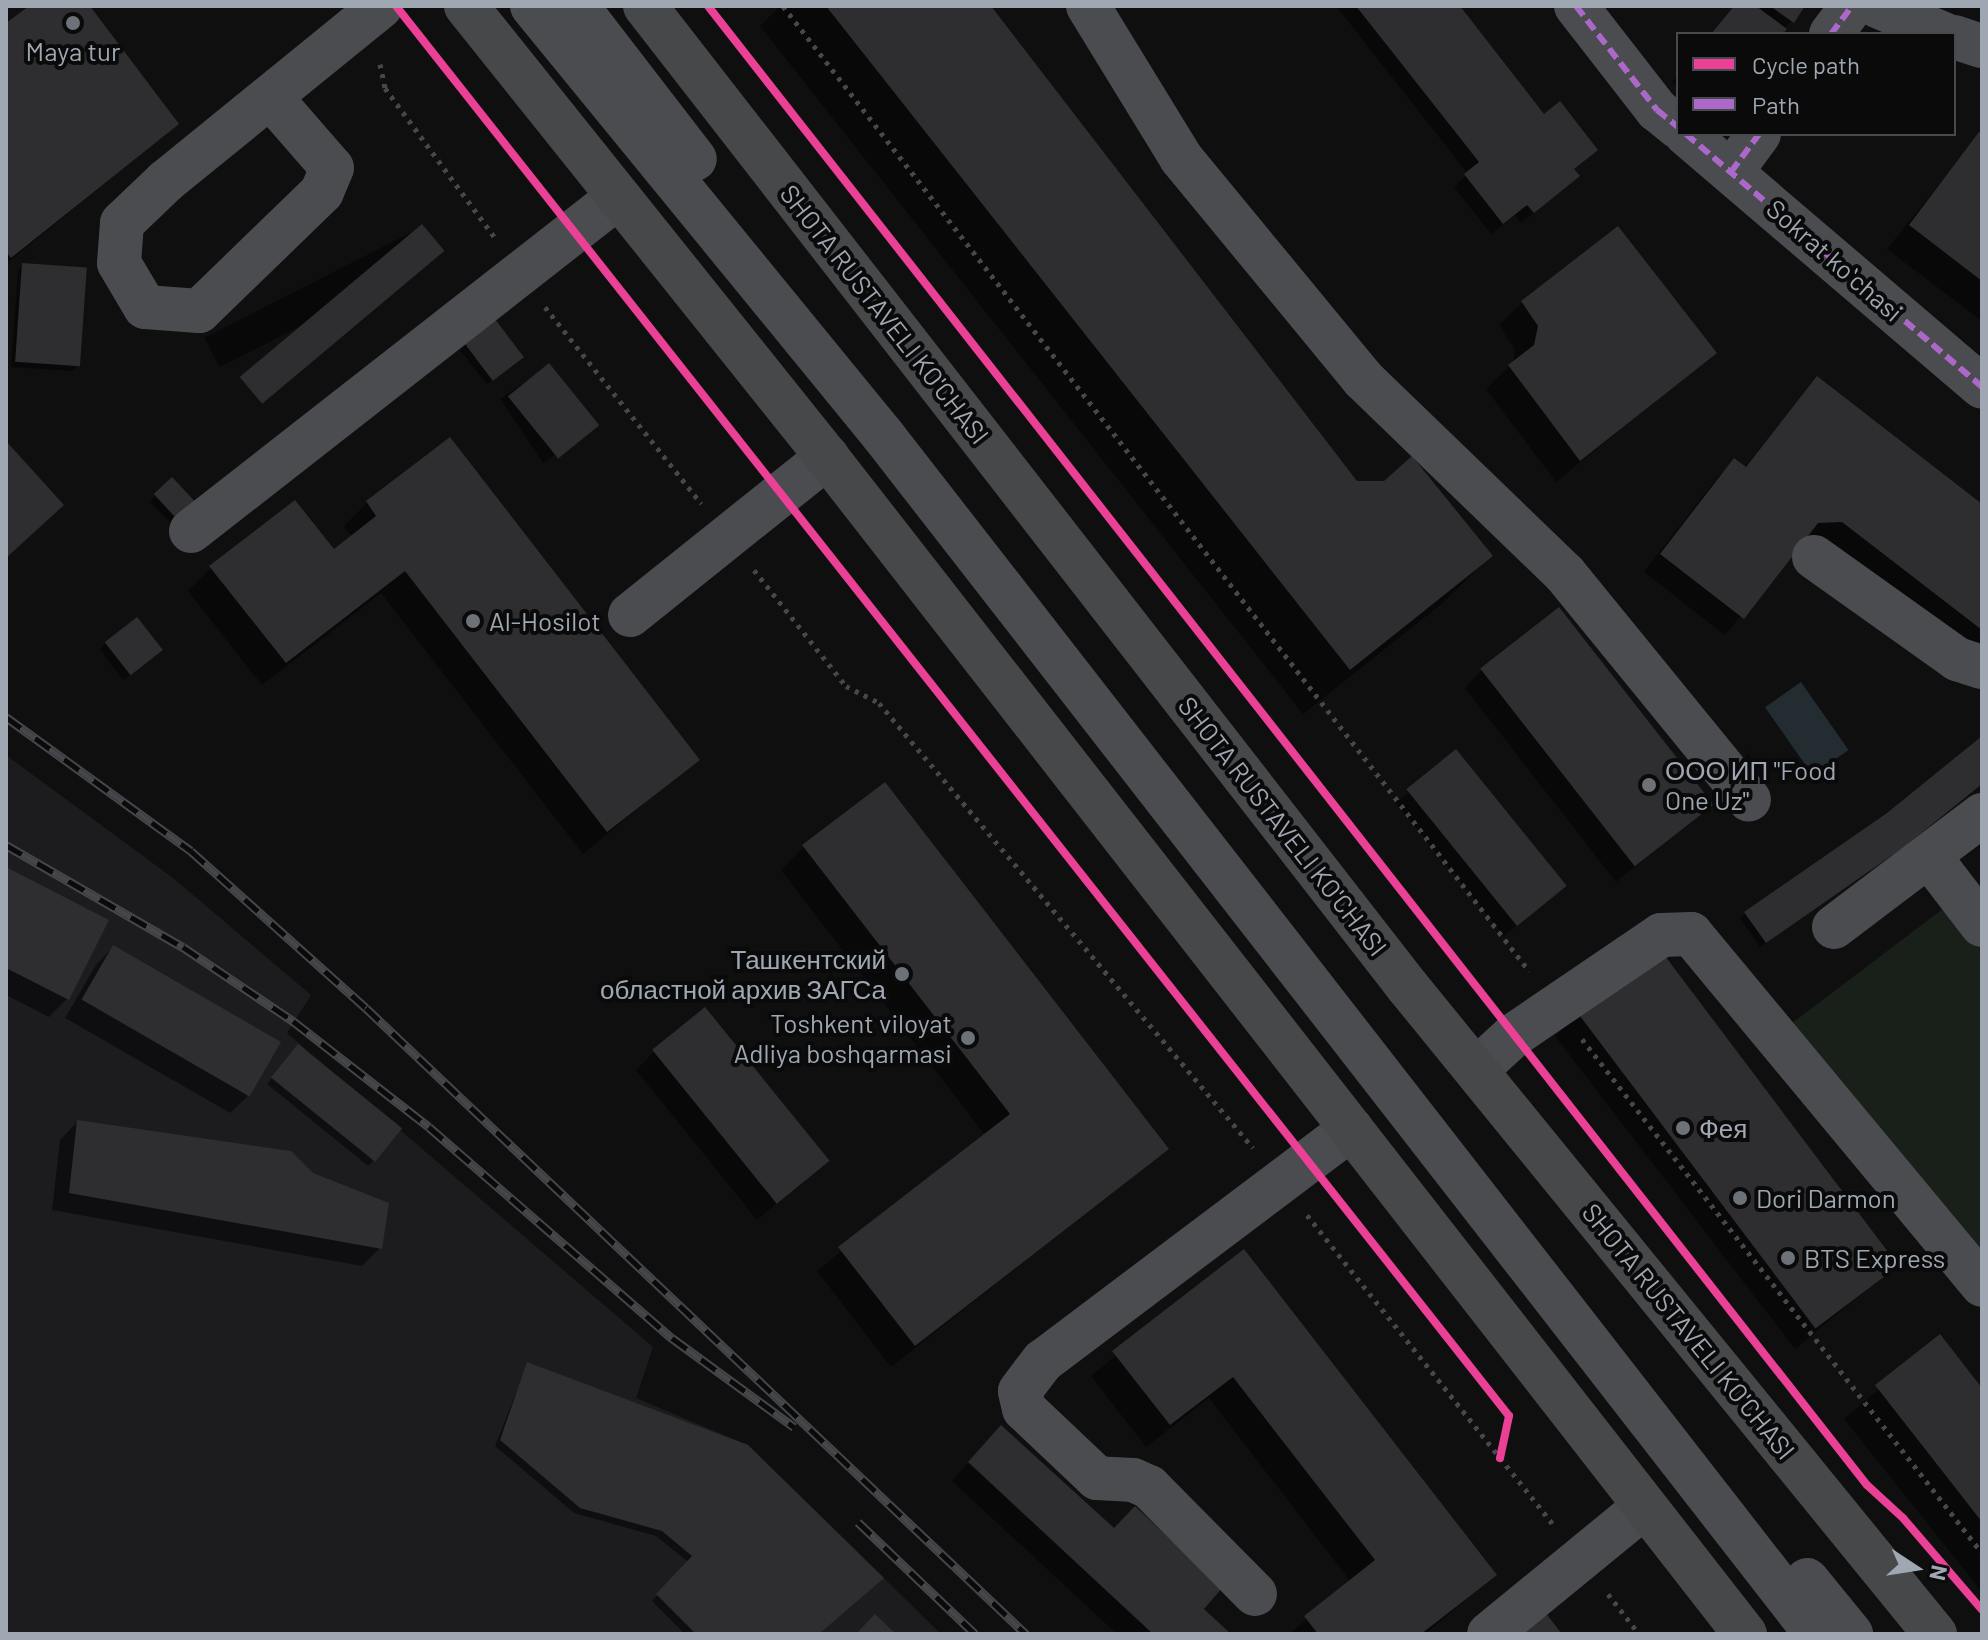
<!DOCTYPE html>
<meta charset="utf-8">
<style>
body{margin:0}
#map{position:relative;width:1988px;height:1640px;overflow:hidden;background:#0f0f10;font-family:Barlow,sans-serif}
div>[style]{position:absolute}
[style*='--x']{left:calc(var(--x)*1px);top:calc(var(--y)*1px);width:calc(var(--w)*1px);rotate:calc(var(--a)*1deg)}
.built>*{inset:0;background:#1c1c1e}
.green>*{inset:0;background:#19201a}
.water>*{inset:0;background:#232c31;transform-origin:0 0}
.shadow>*{inset:0;background:#0007;transform-origin:0 0}
.building>*{inset:0;background:#2e2e30;transform-origin:0 0}
.path>*{height:5px;margin-top:-2.5px;transform-origin:0;background:repeating-linear-gradient(90deg,#45474a 0 4px,transparent 0 10px)}
.minor>*{height:44px;margin:-22px;padding:0 22px;transform-origin:22px;border-radius:22px;background:#4a4c4f}
.major>*{height:44px;margin:-22px;padding:0 22px;transform-origin:22px;border-radius:22px;background:#46484a}
.rail>*{height:9px;margin-top:-4.5px;transform-origin:0;background:repeating-linear-gradient(90deg,#0a0a0b 0 18px,#444649 0 36px);box-sizing:border-box;border-block:2px solid #444649}
.quiet>*{height:6px;margin-top:-3px;transform-origin:0;background:repeating-linear-gradient(90deg,#ac68c9 0 12px,transparent 0 18px)}
.cycleway>*{height:8px;margin:-4px;padding:0 4px;transform-origin:4px;border-radius:4px;background:#ea4096}
.dots>*{width:22px;height:22px;translate:-50% -50%;box-sizing:border-box;border:4px solid #0a0a0b;border-radius:50%}
span{translate:-50% -50%;white-space:nowrap;text-align:center;line-height:1.15;-webkit-text-stroke:8px #0a0a0b;paint-order:stroke}
.poi-label{font-size:26px;color:#9fa7b2}
.left{translate:0 -50%;text-align:left}
.right{translate:-100% -50%;text-align:right}
.street-label{font-size:26px;color:#9fa7b2}
.frame{position:absolute;inset:0;border:8px solid #9fa7b2;pointer-events:none}
.legend{position:absolute;left:1676px;top:32px;width:280px;height:104px;box-sizing:border-box;background:#0a0a0b;border:2px solid #46494e;margin:0;padding:10px 14px;list-style:none;font-size:24px;color:#9fa7b2}
.legend li{display:flex;align-items:center;gap:16px;height:40px}
.legend b{width:40px;border:2px solid #46494e}
.north{position:absolute;left:1876px;top:1528px;width:80px;height:80px;-webkit-text-stroke:6px #0a0a0b;paint-order:stroke;rotate:102deg;font-size:22px;font-weight:700;line-height:32px;text-align:center;color:#9fa7b2}
.north::after{content:'';display:block;margin:auto;width:28px;height:36px;background:#9fa7b2;clip-path:polygon(50% 0,100% 100%,50% 72%,0 100%)}
</style>
<div id="map">
<div class="built">
<div style="clip-path:polygon(6px 755px,173px 878px,311px 995px,287px 1033px,653px 1347px,636px 1398px,748px 1445px,941px 1634px,6px 1634px)"></div>
</div>
<div class="green">
<div style="clip-path:polygon(1948px 905px,1982px 950px,1982px 1280px,1787px 1027px)"></div>
</div>
<div class="water">
<div style="left:1801px;top:682px;width:83px;height:44px;rotate:55deg"></div>
</div>
<div class="shadow">
<div style="clip-path:polygon(35px 6px,88px 6px,177px 124px,6px 264px,6px 26px)"></div>
<div style="clip-path:polygon(780px 6px,989px 6px,1356px 482px,1490px 556px,1444px 602px,1303px 714px,760px 26px)"></div>
<div style="clip-path:polygon(1336px 6px,1457px 6px,1544px 116px,1573px 170px,1566px 187px,1521px 223px,1515px 215px,1491px 234px,1454px 187px,1468px 174px)"></div>
<div style="clip-path:polygon(1734px 6px,1803px 6px,1780px 34px,1711px 34px)"></div>
<div style="clip-path:polygon(1678px 74px,1678px 88px,1672px 82px)"></div>
<div style="clip-path:polygon(1979px 135px,1982px 137px,1982px 321px,1887px 249px)"></div>
<div style="left:422px;top:227px;width:33px;height:244px;rotate:63deg"></div>
<div style="clip-path:polygon(23px 265px,78px 366px,73px 371px,11px 367px,18px 271px)"></div>
<div style="clip-path:polygon(1523px 302px,1714px 353px,1556px 482px,1486px 389px,1513px 363px,1515px 350px,1499px 325px)"></div>
<div style="clip-path:polygon(494px 322px,516px 362px,487px 384px,460px 350px)"></div>
<div style="left:549px;top:366px;width:77px;height:59px;rotate:56deg"></div>
<div style="clip-path:polygon(1818px 378px,1982px 506px,1982px 661px,1802px 540px,1725px 635px,1644px 572px,1717px 478px,1734px 461px,1744px 468px)"></div>
<div style="clip-path:polygon(450px 439px,697px 760px,583px 854px,381px 593px,262px 685px,188px 591px,211px 568px,333px 552px,352px 537px,344px 526px,367px 503px)"></div>
<div style="left:172px;top:480px;width:30px;height:31px;rotate:46deg"></div>
<div style="clip-path:polygon(105px 643px,155px 656px,123px 680px,100px 649px)"></div>
<div style="clip-path:polygon(1482px 670px,1710px 805px,1616px 882px,1465px 688px)"></div>
<div style="clip-path:polygon(1982px 736px,1982px 784px,1897px 852px,1760px 947px,1740px 918px,1745px 913px,1888px 815px)"></div>
<div style="clip-path:polygon(1456px 752px,1555px 893px,1504px 936px,1396px 803px)"></div>
<div style="clip-path:polygon(804px 847px,1166px 1149px,891px 1367px,817px 1271px,985px 1135px,781px 870px)"></div>
<div style="clip-path:polygon(6px 870px,107px 921px,67px 999px,49px 1017px,6px 995px)"></div>
<div style="clip-path:polygon(113px 947px,248px 1096px,230px 1113px,65px 1018px,96px 965px)"></div>
<div style="clip-path:polygon(1578px 1013px,1898px 1264px,1795px 1349px,1555px 1036px)"></div>
<div style="clip-path:polygon(293px 1052px,373px 1161px,368px 1166px,267px 1084px)"></div>
<div style="clip-path:polygon(654px 1052px,826px 1161px,757px 1220px,636px 1070px)"></div>
<div style="clip-path:polygon(77px 1122px,380px 1248px,362px 1266px,52px 1210px,60px 1140px)"></div>
<div style="clip-path:polygon(1244px 1252px,1495px 1575px,1425px 1634px,1289px 1634px,1351px 1582px,1209px 1398px,1146px 1447px,1091px 1376px)"></div>
<div style="clip-path:polygon(1940px 1337px,1982px 1391px,1982px 1592px,1844px 1419px)"></div>
<div style="clip-path:polygon(527px 1365px,817px 1634px,685px 1634px,652px 1601px,688px 1562px,656px 1536px,574px 1513px,495px 1446px)"></div>
<div style="clip-path:polygon(984px 1445px,1201px 1609px,1228px 1634px,1117px 1634px,952px 1481px)"></div>
</div>
<div class="building">
<div style="clip-path:polygon(29px 6px,90px 6px,179px 124px,11px 258px,6px 252px,6px 23px)"></div>
<div style="clip-path:polygon(826px 6px,991px 6px,1357px 481px,1384px 481px,1412px 456px,1493px 556px,1350px 670px)"></div>
<div style="clip-path:polygon(1356px 6px,1460px 6px,1544px 114px,1560px 101px,1598px 150px,1574px 169px,1580px 176px,1534px 213px,1527px 205px,1503px 224px,1464px 174px,1479px 162px)"></div>
<div style="clip-path:polygon(1734px 6px,1756px 6px,1787px 29px,1783px 34px,1711px 34px)"></div>
<div style="clip-path:polygon(1770px 6px,1805px 6px,1794px 23px)"></div>
<div style="clip-path:polygon(1979px 132px,1982px 134px,1982px 281px,1909px 225px)"></div>
<div style="left:422px;top:224px;width:35px;height:238px;rotate:50deg"></div>
<div style="clip-path:polygon(1618px 226px,1717px 353px,1580px 461px,1508px 365px,1534px 345px,1538px 326px,1521px 301px)"></div>
<div style="left:22px;top:263px;width:65px;height:99px;rotate:4deg"></div>
<div style="left:495px;top:319px;width:48px;height:39px;rotate:53deg"></div>
<div style="left:549px;top:363px;width:80px;height:53px;rotate:51deg"></div>
<div style="clip-path:polygon(1817px 376px,1982px 504px,1982px 630px,1842px 522px,1818px 523px,1744px 619px,1660px 554px,1734px 458px,1746px 467px)"></div>
<div style="clip-path:polygon(450px 437px,700px 760px,607px 832px,405px 571px,286px 663px,209px 566px,295px 500px,334px 549px,376px 516px,366px 501px)"></div>
<div style="clip-path:polygon(6px 441px,64px 505px,6px 558px)"></div>
<div style="left:172px;top:477px;width:35px;height:25px;rotate:47deg"></div>
<div style="left:1559px;top:607px;width:251px;height:100px;rotate:52deg"></div>
<div style="left:137px;top:617px;width:42px;height:41px;rotate:52deg"></div>
<div style="clip-path:polygon(1982px 736px,1982px 784px,1904px 847px,1766px 943px,1744px 912px,1887px 813px)"></div>
<div style="left:1456px;top:749px;width:176px;height:64px;rotate:51deg"></div>
<div style="clip-path:polygon(885px 782px,1169px 1149px,915px 1346px,838px 1247px,1010px 1114px,802px 845px)"></div>
<div style="clip-path:polygon(6px 867px,109px 920px,69px 1000px,6px 968px)"></div>
<div style="left:113px;top:945px;width:194px;height:63px;rotate:30deg"></div>
<div style="left:1659px;top:948px;width:398px;height:104px;rotate:53deg"></div>
<div style="left:705px;top:1007px;width:198px;height:68px;rotate:51deg"></div>
<div style="left:298px;top:1044px;width:134px;height:43px;rotate:39deg"></div>
<div style="clip-path:polygon(77px 1120px,291px 1151px,313px 1173px,389px 1203px,382px 1249px,69px 1193px)"></div>
<div style="clip-path:polygon(1244px 1249px,1497px 1575px,1421px 1634px,1318px 1634px,1304px 1616px,1375px 1560px,1233px 1377px,1170px 1425px,1112px 1351px)"></div>
<div style="clip-path:polygon(1940px 1334px,1982px 1388px,1982px 1522px,1875px 1385px)"></div>
<div style="clip-path:polygon(527px 1362px,748px 1445px,884px 1578px,819px 1634px,696px 1634px,656px 1594px,692px 1556px,662px 1531px,580px 1508px,500px 1440px)"></div>
<div style="clip-path:polygon(1001px 1425px,1114px 1528px,1135px 1506px,1222px 1588px,1204px 1609px,1231px 1634px,1153px 1634px,968px 1462px)"></div>
<div style="clip-path:polygon(1544px 1611px,1562px 1634px,1514px 1634px)"></div>
<div style="clip-path:polygon(875px 1614px,896px 1634px,856px 1634px)"></div>
</div>
<div class="path">
<div style="--x:783;--y:6;--w:1220;--a:52.29"></div>
<div style="--x:380;--y:64;--w:25;--a:78"></div>
<div style="--x:385;--y:88;--w:186;--a:53.7"></div>
<div style="--x:545;--y:307;--w:251;--a:51.5"></div>
<div style="--x:754;--y:570;--w:148;--a:51.6"></div>
<div style="--x:846;--y:686;--w:37;--a:27"></div>
<div style="--x:879;--y:703;--w:581;--a:49.95"></div>
<div style="--x:1582;--y:1039;--w:651;--a:52.11"></div>
<div style="--x:1307;--y:1215;--w:394;--a:51.5"></div>
<div style="--x:1608;--y:1594;--w:51;--a:52.2"></div>
</div>
<div class="minor">
<div style="--x:532;--y:6;--w:553;--a:50.73"></div>
<div style="--x:882;--y:434;--w:1521;--a:52.11"></div>
<div style="--x:577;--y:6;--w:193;--a:52.4"></div>
<div style="--x:1088;--y:6;--w:178;--a:58.5"></div>
<div style="--x:1181;--y:158;--w:286;--a:50.5"></div>
<div style="--x:1363;--y:379;--w:281;--a:44"></div>
<div style="--x:1565;--y:574;--w:291;--a:50.8"></div>
<div style="--x:1576;--y:6;--w:132;--a:52.1"></div>
<div style="--x:1657;--y:110;--w:27;--a:39"></div>
<div style="--x:1877;--y:6;--w:73;--a:22.7"></div>
<div style="--x:1831;--y:34;--w:35;--a:-53"></div>
<div style="--x:1954;--y:37;--w:29;--a:18"></div>
<div style="--x:272;--y:99;--w:91;--a:49"></div>
<div style="--x:332;--y:168;--w:26;--a:113"></div>
<div style="--x:322;--y:192;--w:171;--a:135.9"></div>
<div style="--x:199;--y:311;--w:54;--a:-175.8"></div>
<div style="--x:145;--y:307;--w:51;--a:-120.6"></div>
<div style="--x:119;--y:263;--w:40;--a:-85.7"></div>
<div style="--x:122;--y:223;--w:61;--a:-43.7"></div>
<div style="--x:166;--y:181;--w:277;--a:-39.1"></div>
<div style="--x:1686;--y:134;--w:389;--a:40.5"></div>
<div style="--x:1731;--y:172;--w:47;--a:-53.6"></div>
<div style="--x:191;--y:531;--w:542;--a:-38.03"></div>
<div style="--x:1814;--y:557;--w:176;--a:35.5"></div>
<div style="--x:1957;--y:659;--w:26;--a:18"></div>
<div style="--x:630;--y:615;--w:253;--a:-38.7"></div>
<div style="--x:1929;--y:856;--w:87;--a:52.5"></div>
<div style="--x:1834;--y:927;--w:186;--a:-37.1"></div>
<div style="--x:1476;--y:1070;--w:52;--a:-42.6"></div>
<div style="--x:1514;--y:1035;--w:178;--a:-34.2"></div>
<div style="--x:1661;--y:935;--w:30;--a:-2"></div>
<div style="--x:1691;--y:934;--w:456;--a:50.3"></div>
<div style="--x:1807;--y:1580;--w:70;--a:50.8"></div>
<div style="--x:1255;--y:1594;--w:151;--a:-134.7"></div>
<div style="--x:1149;--y:1487;--w:17;--a:-156"></div>
<div style="--x:1133;--y:1480;--w:36;--a:-177"></div>
<div style="--x:1097;--y:1478;--w:100;--a:-136.6"></div>
<div style="--x:1024;--y:1409;--w:18;--a:-103"></div>
<div style="--x:1020;--y:1391;--w:38;--a:-53"></div>
<div style="--x:1043;--y:1361;--w:386;--a:-37"></div>
<div style="--x:1489;--y:1634;--w:200;--a:-39.3"></div>
</div>
<div class="major">
<div style="--x:466;--y:6;--w:578;--a:51.32"></div>
<div style="--x:827;--y:457;--w:1493;--a:52.05"></div>
<div style="--x:645;--y:6;--w:1241;--a:52.13"></div>
<div style="--x:1407;--y:986;--w:836;--a:50.83"></div>
</div>
<div class="rail">
<div style="--x:6;--y:717;--w:228;--a:35.9"></div>
<div style="--x:191;--y:851;--w:235;--a:41.9"></div>
<div style="--x:366;--y:1008;--w:910;--a:43.49"></div>
<div style="--x:6;--y:845;--w:204;--a:30"></div>
<div style="--x:183;--y:947;--w:133;--a:33.9"></div>
<div style="--x:293;--y:1021;--w:172;--a:37.9"></div>
<div style="--x:429;--y:1127;--w:322;--a:41"></div>
<div style="--x:672;--y:1338;--w:151;--a:36.1"></div>
<div style="--x:858;--y:1522;--w:162;--a:43.7"></div>
</div>
<div class="quiet">
<div style="--x:1576;--y:6;--w:132;--a:52.1"></div>
<div style="--x:1657;--y:110;--w:27;--a:39"></div>
<div style="--x:1831;--y:34;--w:35;--a:-53"></div>
<div style="--x:1686;--y:134;--w:389;--a:40.5"></div>
<div style="--x:1731;--y:172;--w:47;--a:-53.6"></div>
</div>
<div class="cycleway">
<div style="--x:396;--y:6;--w:1796;--a:51.71"></div>
<div style="--x:1509;--y:1416;--w:43;--a:102.1"></div>
<div style="--x:708;--y:6;--w:1879;--a:51.92"></div>
<div style="--x:1867;--y:1485;--w:49;--a:42.5"></div>
<div style="--x:1903;--y:1518;--w:121;--a:49.3"></div>
</div>
<div class="dots">
<div style="left:73px;top:23px;background:#6d7279"></div>
<div style="left:473px;top:621px;background:#6d7279"></div>
<div style="left:1649px;top:785px;background:#6d7279"></div>
<div style="left:902px;top:974px;background:#6d7279"></div>
<div style="left:968px;top:1038px;background:#6d7279"></div>
<div style="left:1683px;top:1128px;background:#6d7279"></div>
<div style="left:1740px;top:1198px;background:#6d7279"></div>
<div style="left:1788px;top:1258px;background:#6d7279"></div>
</div>
<div class="poi-label">
<span style="left:73px;top:51px">Maya tur</span>
<span class="left" style="left:489px;top:621px">Al-Hosilot</span>
<span class="left" style="left:1665px;top:785px">ООО ИП "Food<br>One Uz"</span>
<span class="right" style="left:886px;top:974px">Ташкентский<br>областной архив ЗАГСа</span>
<span class="right" style="left:952px;top:1038px">Toshkent viloyat<br>Adliya boshqarmasi</span>
<span class="left" style="left:1699px;top:1128px">Фея</span>
<span class="left" style="left:1756px;top:1198px">Dori Darmon</span>
<span class="left" style="left:1804px;top:1258px">BTS Express</span>
</div>
<div class="street-label">
<span style="left:1835px;top:260px;rotate:41deg">Sokrat koʻchasi</span>
<span style="left:885px;top:314px;rotate:52deg">SHOTA RUSTAVELI KO'CHASI</span>
<span style="left:1283px;top:826px;rotate:52deg">SHOTA RUSTAVELI KO'CHASI</span>
<span style="left:1689px;top:1331px;rotate:51deg">SHOTA RUSTAVELI KO'CHASI</span>
</div>
<div class="frame"></div>
<ul class="legend">
<li><b style="height:10px;background:#ea4096"></b>Cycle path</li>
<li><b style="height:10px;background:#ac68c9"></b>Path</li>
</ul>
<div class="north">N</div>
</div>
